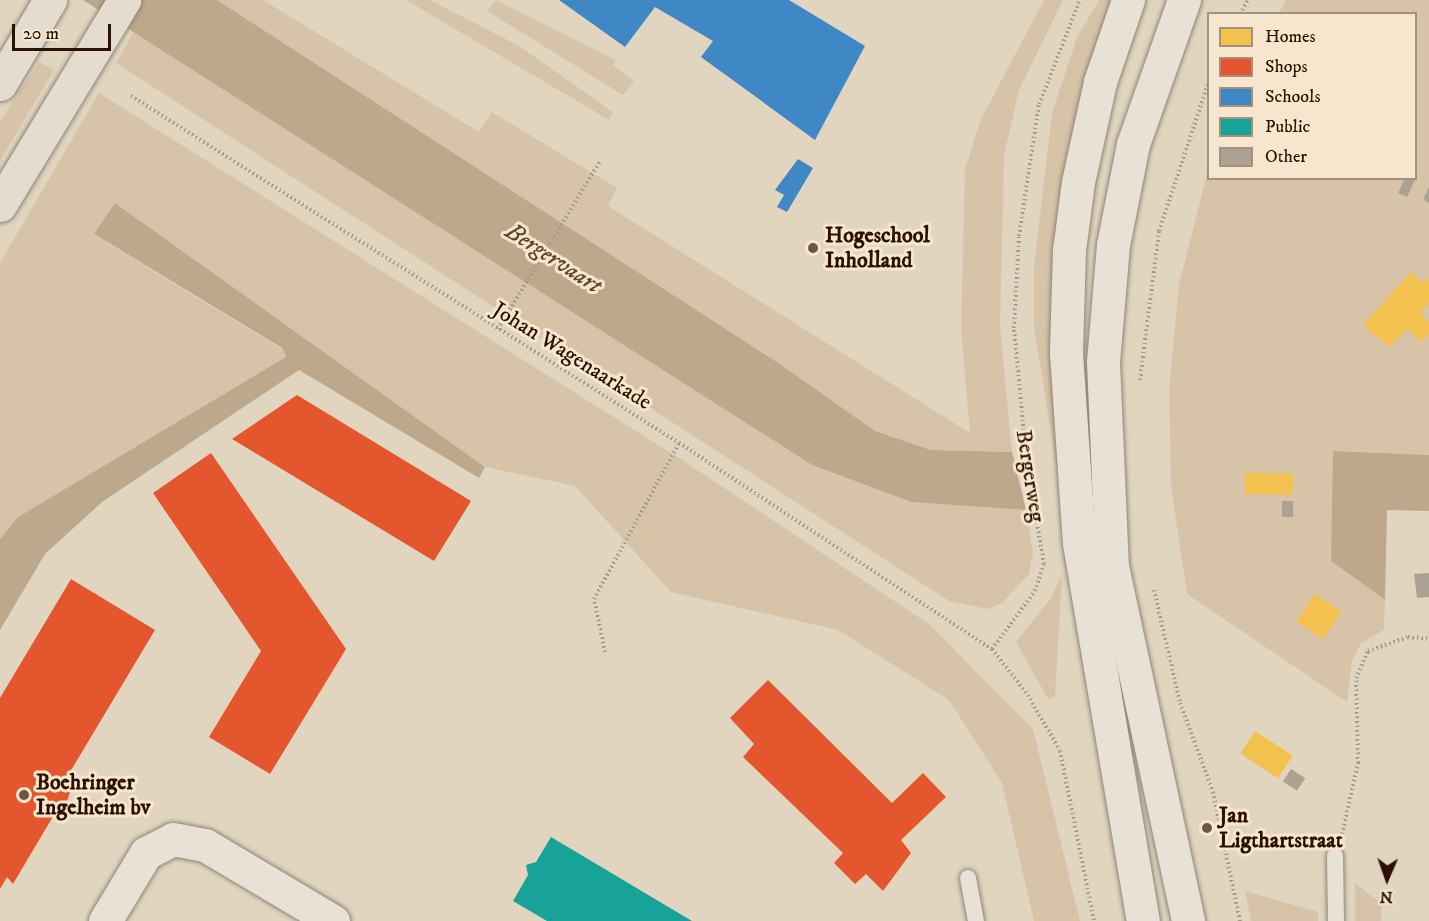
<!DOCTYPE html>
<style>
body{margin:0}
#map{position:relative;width:1429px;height:921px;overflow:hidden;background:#e1d5c0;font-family:"IM FELL DW Pica",serif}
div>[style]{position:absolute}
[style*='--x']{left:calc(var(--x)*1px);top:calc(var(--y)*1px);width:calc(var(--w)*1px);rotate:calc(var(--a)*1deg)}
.green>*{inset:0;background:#d7c4a8}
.water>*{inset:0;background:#bda88c}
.homes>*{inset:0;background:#f2c14e;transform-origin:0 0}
.shops>*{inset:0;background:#e4572e}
.schools>*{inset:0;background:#3f88c5}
.public>*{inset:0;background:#17a398}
.building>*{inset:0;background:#aca293;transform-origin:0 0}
.path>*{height:4px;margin-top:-2px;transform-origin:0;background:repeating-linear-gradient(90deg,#a29a91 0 1.5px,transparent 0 4.5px)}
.roads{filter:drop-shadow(0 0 2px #908577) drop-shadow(0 0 2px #908577)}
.lane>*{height:16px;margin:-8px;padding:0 8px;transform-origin:8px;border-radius:8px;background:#e7e1d6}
.street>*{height:33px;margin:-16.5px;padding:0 16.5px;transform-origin:16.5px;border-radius:16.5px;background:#e7e1d6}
.secondary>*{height:33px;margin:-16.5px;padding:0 16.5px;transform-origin:16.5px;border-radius:16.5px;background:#e7e1d6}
.highway>*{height:33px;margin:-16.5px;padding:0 16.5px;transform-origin:16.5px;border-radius:16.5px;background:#e3dccf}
.dots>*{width:16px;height:16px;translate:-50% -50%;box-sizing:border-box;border:3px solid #f5e6cd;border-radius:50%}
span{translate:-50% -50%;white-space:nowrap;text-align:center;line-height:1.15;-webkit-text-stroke:6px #f5e6cd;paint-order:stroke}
.poi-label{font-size:22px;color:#2d1100;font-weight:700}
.left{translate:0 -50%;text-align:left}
.street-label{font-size:22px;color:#2d1100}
.water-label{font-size:24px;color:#60462f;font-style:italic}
.legend{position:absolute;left:1207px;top:12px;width:210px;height:168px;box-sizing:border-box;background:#f5e6cd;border:2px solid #a5917b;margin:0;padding:8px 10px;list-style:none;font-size:18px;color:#2d1100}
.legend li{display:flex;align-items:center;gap:12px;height:30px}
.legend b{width:30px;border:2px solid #a5917b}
.north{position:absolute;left:1357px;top:849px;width:60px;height:60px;-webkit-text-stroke:4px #f5e6cd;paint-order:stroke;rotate:182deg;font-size:16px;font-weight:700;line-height:24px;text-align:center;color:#2d1100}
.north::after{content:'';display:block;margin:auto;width:21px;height:27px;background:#2d1100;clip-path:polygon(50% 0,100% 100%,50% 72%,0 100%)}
.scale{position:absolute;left:12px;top:24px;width:99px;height:27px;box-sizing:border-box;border:3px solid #2d1100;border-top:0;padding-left:8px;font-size:18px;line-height:21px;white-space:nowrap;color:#2d1100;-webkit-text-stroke:4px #f5e6cd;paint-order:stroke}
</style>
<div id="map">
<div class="green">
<div style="clip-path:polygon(217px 0,263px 0,479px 132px,492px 112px,617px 188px,608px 206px,970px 433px,961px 328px,965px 169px,981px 119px,1044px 0,1063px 0,1019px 90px,1004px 156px,1000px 326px,1012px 452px,931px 450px,875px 431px,780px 364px)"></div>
<div style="clip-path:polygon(406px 0,430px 0,519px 46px,613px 112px,609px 120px)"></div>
<div style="clip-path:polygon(496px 0,616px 60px,613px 65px,634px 81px,623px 95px,487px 11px)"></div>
<div style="clip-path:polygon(1099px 0,1119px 0,1092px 69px,1059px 483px,1034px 327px,1034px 266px,1052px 113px,1077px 37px)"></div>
<div style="clip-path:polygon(1286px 0,1429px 0,1429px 455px,1334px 451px,1331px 561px,1385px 600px,1384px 630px,1361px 643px,1352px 662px,1347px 702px,1187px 594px,1171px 487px,1169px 390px,1179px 284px,1208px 170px,1208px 178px,1416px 178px,1416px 14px,1279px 13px)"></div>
<div style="clip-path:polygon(134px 31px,812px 465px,911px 502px,1026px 510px,1033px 553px,1029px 574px,1002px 603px,987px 609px,949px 601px,116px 63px)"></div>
<div style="clip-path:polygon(39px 62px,54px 70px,0 161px,0 121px)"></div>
<div style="clip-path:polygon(99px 93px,679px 458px,929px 624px,1033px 729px,1080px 921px,1034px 921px,1002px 783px,949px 700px,838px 630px,671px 592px,575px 486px,485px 467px,115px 203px,94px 235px,282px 349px,286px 357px,18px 517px,0 539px,0 263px)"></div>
<div style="clip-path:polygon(1062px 575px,1055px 697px,1048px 699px,1016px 642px,1051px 598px)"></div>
<div style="clip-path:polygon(1355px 883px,1382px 904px,1381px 921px,1355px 921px)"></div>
<div style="clip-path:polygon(1245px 891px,1318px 912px,1318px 921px,1251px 921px)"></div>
</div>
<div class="water">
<div style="clip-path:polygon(83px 0,217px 0,780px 364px,875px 431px,931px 450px,1012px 452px,1026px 510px,911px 502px,812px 465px)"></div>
<div style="clip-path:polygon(115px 203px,485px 467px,479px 478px,299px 370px,102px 502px,45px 554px,0 630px,0 539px,18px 517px,286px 357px,282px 348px,94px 234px)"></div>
<div style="clip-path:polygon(1333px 451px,1429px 455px,1429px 511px,1387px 510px,1385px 600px,1331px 561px)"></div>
</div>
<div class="homes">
<div style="clip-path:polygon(1411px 272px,1423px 283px,1429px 277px,1429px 303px,1420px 314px,1429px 322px,1429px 334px,1422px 342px,1407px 329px,1389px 347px,1363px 325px)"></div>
<div style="left:1245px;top:473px;width:48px;height:21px;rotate:1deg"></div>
<div style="left:1315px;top:594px;width:32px;height:33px;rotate:34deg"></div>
<div style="left:1255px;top:731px;width:45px;height:27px;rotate:33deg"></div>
</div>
<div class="shops">
<div style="clip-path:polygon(297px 395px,471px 501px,434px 561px,232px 439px)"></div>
<div style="clip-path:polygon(211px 453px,346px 649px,270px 774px,209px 737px,261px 651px,153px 493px)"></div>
<div style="clip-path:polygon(71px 579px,155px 630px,64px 782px,73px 784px,66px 804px,58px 808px,13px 884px,7px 877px,0 889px,0 698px)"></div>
<div style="clip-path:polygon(768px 680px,892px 803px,923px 773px,946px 797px,901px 840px,911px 853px,883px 891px,866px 874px,855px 884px,834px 863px,843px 853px,743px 757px,754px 744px,730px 718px)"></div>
</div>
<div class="schools">
<div style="clip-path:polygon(559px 0,789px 0,865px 46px,815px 140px,701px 57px,713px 41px,655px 7px,625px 47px)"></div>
<div style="clip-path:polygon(798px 159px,813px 168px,787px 212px,777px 207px,784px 195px,775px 190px)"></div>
</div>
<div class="public">
<div style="clip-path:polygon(551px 837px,692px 921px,547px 921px,513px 901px,528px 875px,526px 865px,536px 862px)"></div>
</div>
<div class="building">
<div style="clip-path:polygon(1405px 178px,1415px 180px,1407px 197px,1398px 193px)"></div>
<div style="clip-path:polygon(1429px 187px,1429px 203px,1423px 200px)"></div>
<div style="left:1282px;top:501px;width:11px;height:16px"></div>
<div style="clip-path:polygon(1429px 573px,1429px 597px,1417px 598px,1414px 574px)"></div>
<div style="left:1291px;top:769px;width:17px;height:15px;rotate:33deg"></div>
</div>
<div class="path">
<div style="--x:1240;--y:14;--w:16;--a:-60"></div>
<div style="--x:131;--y:96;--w:649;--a:32.34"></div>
<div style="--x:679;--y:443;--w:375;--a:33.4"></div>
<div style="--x:992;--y:649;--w:58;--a:52"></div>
<div style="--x:1028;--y:695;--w:64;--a:60.3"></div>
<div style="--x:1060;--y:751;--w:173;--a:78.7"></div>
<div style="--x:498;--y:329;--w:197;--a:-58.7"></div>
<div style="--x:1140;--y:380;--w:150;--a:-82.7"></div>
<div style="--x:1159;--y:231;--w:155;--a:-71.6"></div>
<div style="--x:1154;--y:590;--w:116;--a:77"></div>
<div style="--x:1180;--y:703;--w:95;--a:69.7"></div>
<div style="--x:1213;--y:792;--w:132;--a:78.2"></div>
<div style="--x:992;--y:649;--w:72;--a:-53.4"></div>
<div style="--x:1035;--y:591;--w:28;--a:-72"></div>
<div style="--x:1044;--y:564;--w:99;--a:-99.8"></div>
<div style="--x:1027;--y:466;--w:139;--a:-95.4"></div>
<div style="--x:1014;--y:328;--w:92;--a:-86.9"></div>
<div style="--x:1019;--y:236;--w:134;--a:-81.4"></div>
<div style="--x:1039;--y:104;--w:112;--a:-68.5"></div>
<div style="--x:605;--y:652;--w:54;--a:-101.7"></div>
<div style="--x:594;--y:599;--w:178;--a:-61.4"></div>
<div style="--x:1342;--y:834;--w:73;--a:-77.3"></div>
<div style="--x:1358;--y:763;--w:85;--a:-91.3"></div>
<div style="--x:1356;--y:678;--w:30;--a:-66"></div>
<div style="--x:1368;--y:651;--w:42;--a:-19.3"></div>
<div style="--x:1408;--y:637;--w:21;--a:5"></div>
</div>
<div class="roads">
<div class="lane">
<div style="--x:1335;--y:856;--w:65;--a:89.1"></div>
<div style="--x:968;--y:878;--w:44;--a:79.5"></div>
</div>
<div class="street">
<div style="--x:105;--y:921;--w:79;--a:-58.9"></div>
<div style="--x:146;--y:853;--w:30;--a:-27"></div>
<div style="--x:173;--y:839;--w:33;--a:11"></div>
<div style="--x:205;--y:845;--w:149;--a:30.7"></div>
</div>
<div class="secondary">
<div style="--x:1128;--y:0;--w:87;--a:108.9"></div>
<div style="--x:1100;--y:82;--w:102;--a:102.4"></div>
<div style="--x:1078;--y:182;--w:69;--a:97.5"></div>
<div style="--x:1069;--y:250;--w:103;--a:91.7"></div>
<div style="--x:1066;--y:353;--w:190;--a:86.1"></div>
<div style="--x:1079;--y:543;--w:383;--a:80.4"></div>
<div style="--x:1184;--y:0;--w:153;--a:109.5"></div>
<div style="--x:1133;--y:144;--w:103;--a:101.2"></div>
<div style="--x:1113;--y:245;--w:117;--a:94.9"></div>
<div style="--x:1103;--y:362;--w:204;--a:87.5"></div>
<div style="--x:1112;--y:566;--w:363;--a:77.9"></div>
</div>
<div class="highway">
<div style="--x:0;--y:84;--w:98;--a:-59.2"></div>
<div style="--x:0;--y:205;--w:240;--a:-58.8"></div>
</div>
</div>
<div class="dots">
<div style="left:813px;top:248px;background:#6c5643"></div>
<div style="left:24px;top:795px;background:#6c5643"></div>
<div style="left:1207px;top:828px;background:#6c5643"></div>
</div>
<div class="poi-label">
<span class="left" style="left:825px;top:248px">Hogeschool<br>Inholland</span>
<span class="left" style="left:36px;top:795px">Boehringer<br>Ingelheim bv</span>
<span class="left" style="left:1219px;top:828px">Jan<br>Ligthartstraat</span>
</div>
<div class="street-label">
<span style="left:572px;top:356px;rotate:32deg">Johan Wagenaarkade</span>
<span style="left:1030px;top:476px;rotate:81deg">Bergerweg</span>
</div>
<div class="water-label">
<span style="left:553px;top:259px;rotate:33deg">Bergervaart</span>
</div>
<ul class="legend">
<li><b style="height:16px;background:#f2c14e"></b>Homes</li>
<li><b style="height:16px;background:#e4572e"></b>Shops</li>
<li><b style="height:16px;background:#3f88c5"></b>Schools</li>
<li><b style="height:16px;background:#17a398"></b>Public</li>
<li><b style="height:16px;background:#aca293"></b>Other</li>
</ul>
<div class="north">N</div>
<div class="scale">20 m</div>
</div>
